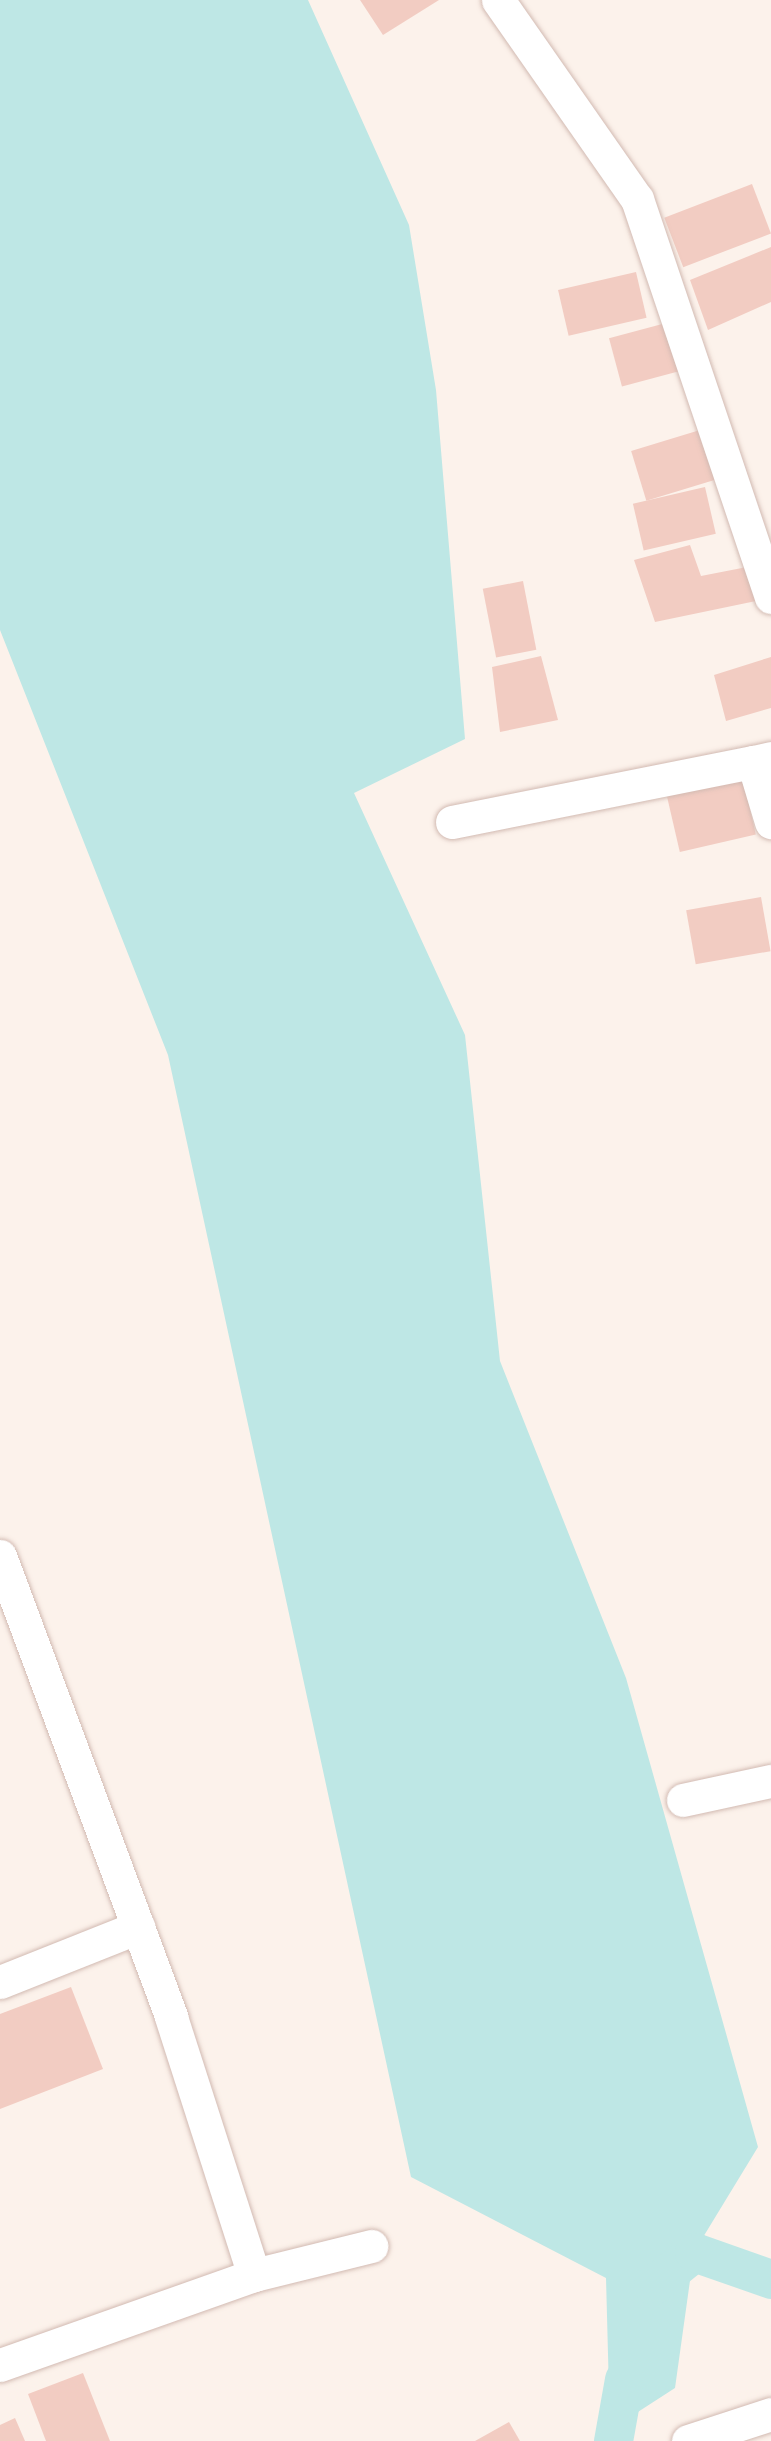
<!DOCTYPE html>
<style>
body{margin:0}
#map{position:relative;width:771px;height:2441px;overflow:hidden;background:#fcf2eb;font-family:"Varela Round",sans-serif}
div>[style]{position:absolute}
[style*='--x']{left:calc(var(--x)*1px);top:calc(var(--y)*1px);width:calc(var(--w)*1px);rotate:calc(var(--a)*1deg)}
.water>*{inset:0;background:#bee7e5}
.canal>*{height:39px;margin:-19.5px;padding:0 19.5px;transform-origin:19.5px;border-radius:19.5px;background:#bee7e5}
.building>*{inset:0;background:#f2ccc2;transform-origin:0 0}
.roads{filter:drop-shadow(0 0 2px #d2bab2) drop-shadow(0 0 2px #d2bab2)}
.minor>*{height:33px;margin:-16.5px;padding:0 16.5px;transform-origin:16.5px;border-radius:16.5px;background:#fff}
span{translate:-50% -50%;white-space:nowrap;text-align:center;line-height:1.15;-webkit-text-stroke:4.5px #fff7f1;paint-order:stroke}
</style>
<div id="map">
<div class="water">
<div style="clip-path:polygon(0 0,308px 0,409px 225px,436px 390px,465px 739px,354px 793px,465px 1035px,500px 1361px,626px 1678px,758px 2147px,694px 2252px,675px 2388px,610px 2430px,606px 2278px,411px 2177px,168px 1055px,0 630px)"></div>
</div>
<div class="canal">
<div style="--x:653;--y:2285;--w:53;--a:-38.8"></div>
<div style="--x:694;--y:2252;--w:82;--a:19.3"></div>
<div style="--x:613;--y:2441;--w:63;--a:-79.9"></div>
</div>
<div class="building">
<div style="clip-path:polygon(360px 0,439px 0,383px 35px)"></div>
<div style="left:752px;top:184px;width:53px;height:94px;rotate:69deg"></div>
<div style="clip-path:polygon(771px 247px,771px 302px,708px 330px,690px 280px)"></div>
<div style="left:636px;top:272px;width:47px;height:80px;rotate:77deg"></div>
<div style="left:666px;top:323px;width:50px;height:59px;rotate:75deg"></div>
<div style="left:700px;top:430px;width:52px;height:72px;rotate:73deg"></div>
<div style="left:705px;top:487px;width:48px;height:74px;rotate:77deg"></div>
<div style="clip-path:polygon(690px 545px,701px 576px,747px 567px,756px 601px,655px 622px,634px 560px)"></div>
<div style="left:523px;top:581px;width:70px;height:41px;rotate:79deg"></div>
<div style="clip-path:polygon(541px 656px,558px 720px,500px 732px,492px 667px)"></div>
<div style="clip-path:polygon(771px 657px,771px 708px,726px 721px,714px 675px)"></div>
<div style="left:743px;top:779px;width:57px;height:78px;rotate:77deg"></div>
<div style="left:761px;top:897px;width:55px;height:76px;rotate:80deg"></div>
<div style="clip-path:polygon(71px 1987px,103px 2069px,0 2109px,0 2014px)"></div>
<div style="clip-path:polygon(83px 2373px,110px 2441px,46px 2441px,28px 2394px)"></div>
<div style="clip-path:polygon(15px 2418px,25px 2441px,0 2441px,0 2425px)"></div>
<div style="clip-path:polygon(509px 2422px,520px 2441px,475px 2441px)"></div>
</div>
<div class="roads">
<div class="minor">
<div style="--x:498;--y:0;--w:243;--a:55.1"></div>
<div style="--x:637;--y:199;--w:420;--a:71.4"></div>
<div style="--x:771;--y:758;--w:18;--a:167"></div>
<div style="--x:753;--y:762;--w:63;--a:73.3"></div>
<div style="--x:452;--y:822;--w:307;--a:-11.3"></div>
<div style="--x:0;--y:1556;--w:492;--a:69.6"></div>
<div style="--x:171;--y:2017;--w:271;--a:72.2"></div>
<div style="--x:683;--y:1800;--w:90;--a:-12.2"></div>
<div style="--x:0;--y:1982;--w:149;--a:-21.7"></div>
<div style="--x:0;--y:2365;--w:269;--a:-19.5"></div>
<div style="--x:254;--y:2275;--w:121;--a:-13.9"></div>
<div style="--x:688;--y:2441;--w:87;--a:-18"></div>
</div>
</div>
</div>
